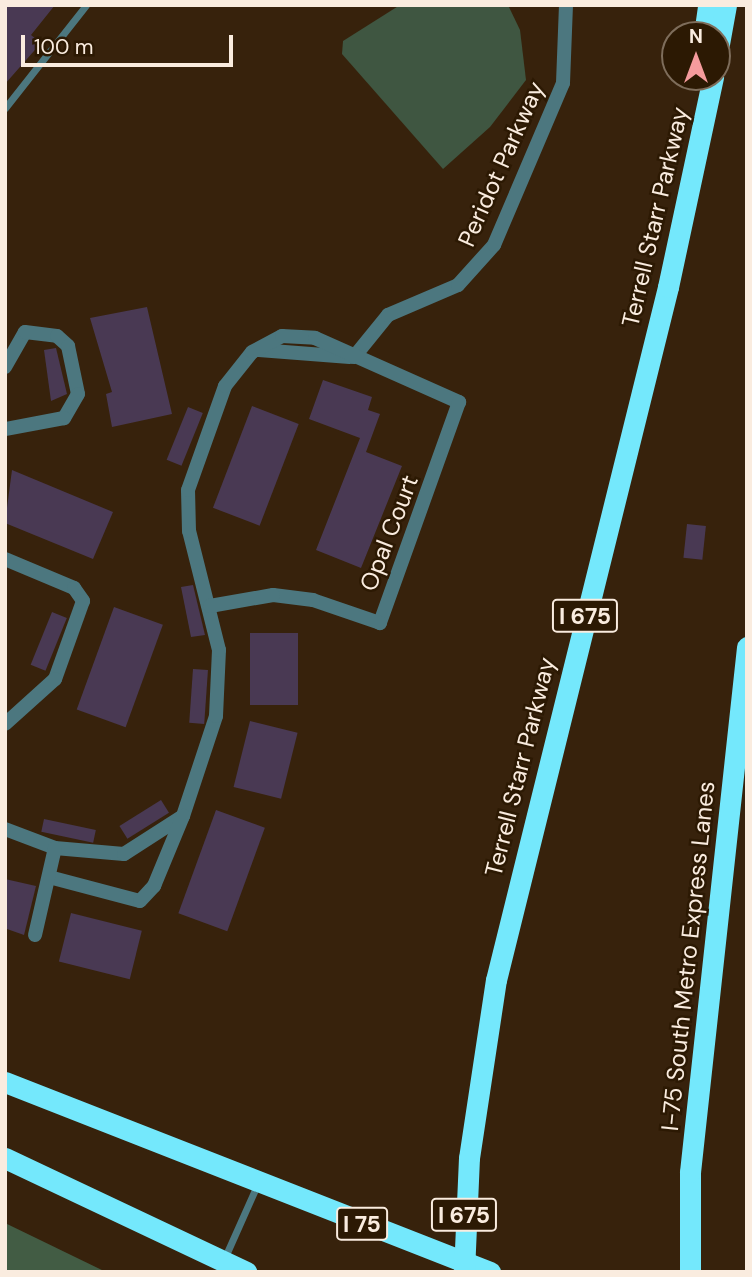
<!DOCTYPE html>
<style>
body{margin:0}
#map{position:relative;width:752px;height:1277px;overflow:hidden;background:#37220c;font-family:"DM Sans",sans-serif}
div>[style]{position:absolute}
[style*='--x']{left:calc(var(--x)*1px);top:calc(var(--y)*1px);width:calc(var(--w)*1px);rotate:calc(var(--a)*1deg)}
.green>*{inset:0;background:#3f5641}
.forest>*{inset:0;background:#425c44}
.building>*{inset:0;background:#493953;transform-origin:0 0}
.service>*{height:7px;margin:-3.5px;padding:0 3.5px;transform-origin:3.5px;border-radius:3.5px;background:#4c777f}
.minor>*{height:14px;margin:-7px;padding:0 7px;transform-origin:7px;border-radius:7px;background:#4c777f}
.motorway>*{height:21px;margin:-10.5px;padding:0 10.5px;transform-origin:10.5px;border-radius:10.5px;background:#74e8fc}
.motorway-bridge>*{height:21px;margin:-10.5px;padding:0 10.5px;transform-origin:10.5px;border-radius:10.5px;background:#74e8fc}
span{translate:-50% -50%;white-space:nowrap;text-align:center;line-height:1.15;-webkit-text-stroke:5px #2c1903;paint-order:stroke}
.shield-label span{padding:2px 5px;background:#2c1903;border:2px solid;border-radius:5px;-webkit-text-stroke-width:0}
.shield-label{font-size:23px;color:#faecdf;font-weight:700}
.street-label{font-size:24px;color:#faecdf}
.frame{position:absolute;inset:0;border:7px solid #faecdf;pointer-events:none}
.north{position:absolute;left:661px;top:21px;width:70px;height:70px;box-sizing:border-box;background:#2c1903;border:2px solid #7e6d5b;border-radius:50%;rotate:0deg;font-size:19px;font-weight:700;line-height:28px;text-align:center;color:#faecdf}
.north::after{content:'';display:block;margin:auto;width:24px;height:32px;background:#f59b9d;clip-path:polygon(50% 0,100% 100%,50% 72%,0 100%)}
.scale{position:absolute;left:21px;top:35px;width:212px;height:32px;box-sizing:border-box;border:4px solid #faecdf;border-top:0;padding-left:9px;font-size:21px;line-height:24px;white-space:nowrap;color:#faecdf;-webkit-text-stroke:5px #2c1903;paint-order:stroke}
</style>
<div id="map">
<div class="green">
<div style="clip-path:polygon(400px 5px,508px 5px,520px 30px,526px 80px,490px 127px,443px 169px,342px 54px,343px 41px)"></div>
</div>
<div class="forest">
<div style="clip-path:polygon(5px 1223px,106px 1272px,5px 1272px)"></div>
</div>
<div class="building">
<div style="clip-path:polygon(5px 5px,55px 5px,31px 35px,41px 43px,5px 84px)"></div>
<div style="clip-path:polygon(147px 307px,172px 414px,112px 427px,106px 394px,112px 392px,90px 318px)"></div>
<div style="clip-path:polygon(56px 348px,67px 394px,51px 401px,44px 350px)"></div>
<div style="clip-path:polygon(323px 380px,372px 397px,368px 410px,380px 414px,366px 452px,402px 466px,361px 568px,316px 550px,360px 438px,309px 419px)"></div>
<div style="left:252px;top:406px;width:50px;height:109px;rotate:21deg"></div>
<div style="left:188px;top:407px;width:16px;height:57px;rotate:22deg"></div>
<div style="clip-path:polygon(12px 470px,113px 512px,93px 559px,5px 523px)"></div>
<div style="left:687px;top:524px;width:19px;height:34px;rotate:6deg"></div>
<div style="clip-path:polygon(193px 585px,205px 635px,191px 637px,181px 587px)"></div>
<div style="left:114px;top:607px;width:52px;height:109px;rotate:20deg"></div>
<div style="left:52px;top:612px;width:16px;height:57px;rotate:22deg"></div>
<div style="left:250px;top:633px;width:48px;height:72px"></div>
<div style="left:193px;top:669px;width:15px;height:54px;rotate:4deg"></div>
<div style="left:250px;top:721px;width:49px;height:68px;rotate:14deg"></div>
<div style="left:161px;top:800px;width:15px;height:49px;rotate:58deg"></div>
<div style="left:216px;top:810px;width:52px;height:110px;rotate:20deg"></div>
<div style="left:44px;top:819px;width:53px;height:13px;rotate:12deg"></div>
<div style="clip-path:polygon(5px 879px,36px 886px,24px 935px,7px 929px)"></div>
<div style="left:71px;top:913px;width:73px;height:50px;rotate:14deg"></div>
</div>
<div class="service">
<div style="--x:5;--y:108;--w:131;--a:-51.8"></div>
<div style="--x:225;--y:1257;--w:79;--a:-66"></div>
</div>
<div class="minor">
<div style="--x:259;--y:350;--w:91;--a:4.4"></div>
<div style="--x:354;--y:357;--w:54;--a:-51"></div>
<div style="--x:388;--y:315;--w:76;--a:-23.2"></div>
<div style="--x:458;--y:285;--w:54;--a:-48"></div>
<div style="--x:494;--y:245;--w:176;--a:-66.9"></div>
<div style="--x:563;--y:83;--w:78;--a:-87.8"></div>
<div style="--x:5;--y:367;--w:40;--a:-60.3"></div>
<div style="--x:25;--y:332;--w:32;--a:7"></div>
<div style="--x:57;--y:336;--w:15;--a:42"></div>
<div style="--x:68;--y:346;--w:49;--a:78.2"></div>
<div style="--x:78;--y:394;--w:28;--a:120"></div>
<div style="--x:64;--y:418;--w:60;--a:169.4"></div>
<div style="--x:5;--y:559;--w:75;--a:22.8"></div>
<div style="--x:74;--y:588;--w:16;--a:55"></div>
<div style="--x:83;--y:601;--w:83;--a:109.7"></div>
<div style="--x:55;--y:679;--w:67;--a:138"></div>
<div style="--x:5;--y:829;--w:53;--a:20.8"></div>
<div style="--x:55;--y:848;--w:69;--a:5"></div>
<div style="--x:124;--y:854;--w:70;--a:-32.8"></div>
<div style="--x:183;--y:816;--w:105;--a:-71.7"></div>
<div style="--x:216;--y:716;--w:66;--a:-87.4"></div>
<div style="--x:219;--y:650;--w:123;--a:-104.1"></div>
<div style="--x:189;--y:531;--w:41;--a:-91.4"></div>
<div style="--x:188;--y:490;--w:110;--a:-70.4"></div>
<div style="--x:225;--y:386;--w:43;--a:-51.5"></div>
<div style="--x:252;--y:352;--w:34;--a:-28"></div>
<div style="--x:282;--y:336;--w:33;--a:3"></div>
<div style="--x:315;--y:338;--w:158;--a:24"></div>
<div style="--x:459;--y:402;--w:235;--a:109.7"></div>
<div style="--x:380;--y:623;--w:71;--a:-161.1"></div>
<div style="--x:313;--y:600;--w:40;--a:-172.9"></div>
<div style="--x:273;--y:595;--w:64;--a:170.1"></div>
<div style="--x:49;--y:877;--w:94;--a:14.8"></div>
<div style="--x:140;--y:901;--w:21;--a:-47"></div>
<div style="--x:154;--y:886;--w:76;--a:-67.5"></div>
<div style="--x:35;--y:935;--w:89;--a:-77.1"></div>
</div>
<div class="motorway">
<div style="--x:704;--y:35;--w:30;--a:-82"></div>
<div style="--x:717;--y:55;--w:51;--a:-79.8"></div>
<div style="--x:5;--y:1082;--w:521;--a:21.39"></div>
<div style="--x:5;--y:1158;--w:267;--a:25.3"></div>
<div style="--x:469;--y:1158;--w:180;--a:-81.4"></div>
<div style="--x:496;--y:980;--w:714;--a:-76.06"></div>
<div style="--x:668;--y:287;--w:215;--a:-77.9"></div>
<div style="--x:690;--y:1272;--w:100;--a:-90"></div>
<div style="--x:690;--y:1172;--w:528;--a:-83.8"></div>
</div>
<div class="motorway-bridge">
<div style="--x:464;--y:1272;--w:114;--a:-87.5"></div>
</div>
<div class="shield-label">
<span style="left:585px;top:616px">I 675</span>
<span style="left:464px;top:1215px">I 675</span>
<span style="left:362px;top:1224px">I 75</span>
</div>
<div class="street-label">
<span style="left:501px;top:164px;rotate:-66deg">Peridot Parkway</span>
<span style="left:655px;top:217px;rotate:-77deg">Terrell Starr Parkway</span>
<span style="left:389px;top:533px;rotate:-69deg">Opal Court</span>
<span style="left:520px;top:767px;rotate:-76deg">Terrell Starr Parkway</span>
<span style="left:688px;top:956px;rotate:-84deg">I-75 South Metro Express Lanes</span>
</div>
<div class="frame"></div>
<div class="north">N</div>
<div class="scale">100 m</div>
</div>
